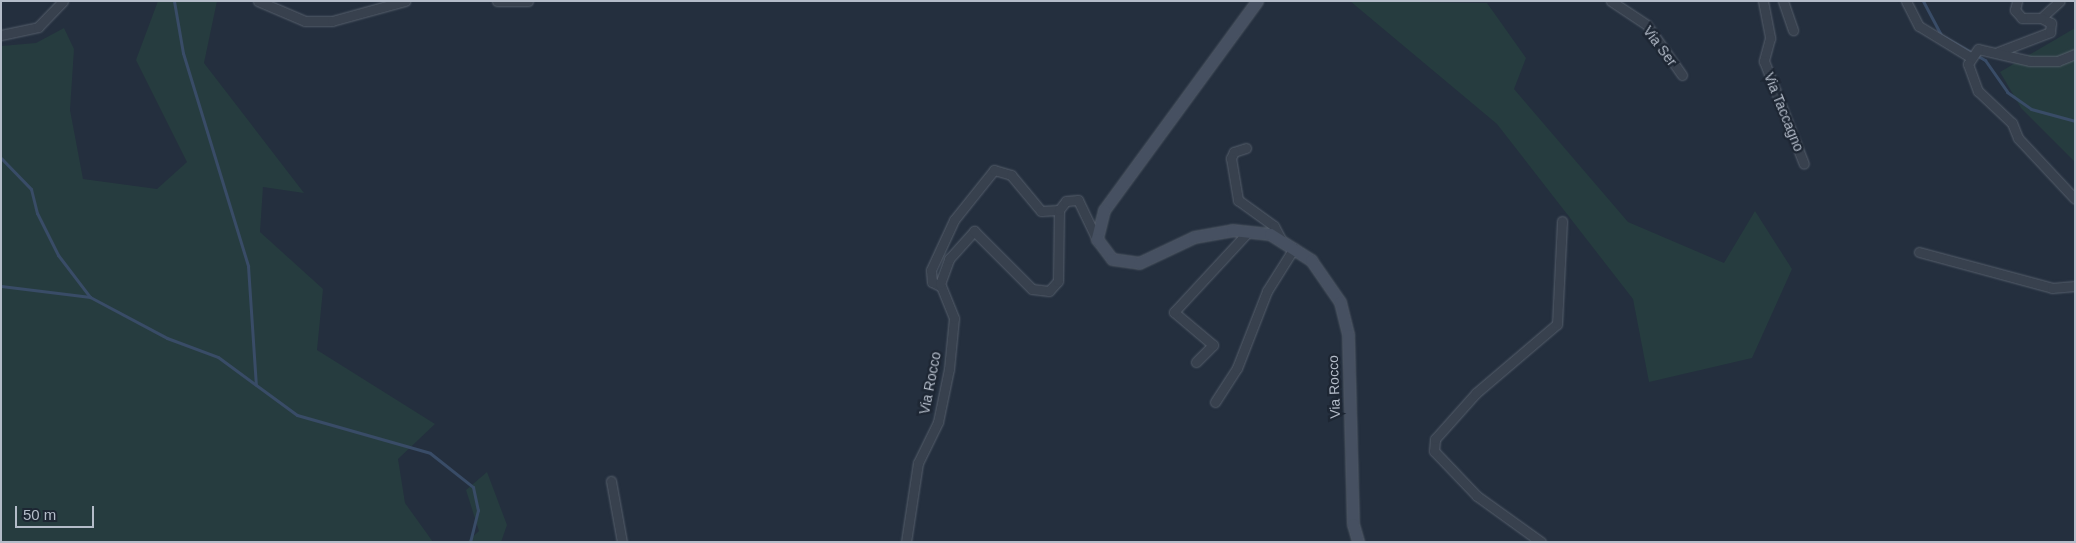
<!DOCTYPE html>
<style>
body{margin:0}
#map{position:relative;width:2076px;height:543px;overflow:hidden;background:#242f3e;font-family:Helvetica,sans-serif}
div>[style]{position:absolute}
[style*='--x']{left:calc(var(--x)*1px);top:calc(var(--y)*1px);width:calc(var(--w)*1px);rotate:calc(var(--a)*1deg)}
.green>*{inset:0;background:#263c3f}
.stream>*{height:3px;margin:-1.5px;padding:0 1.5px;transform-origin:1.5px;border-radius:1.5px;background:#394c67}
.roads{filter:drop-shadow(0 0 1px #565f6c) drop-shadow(0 0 1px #565f6c)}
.street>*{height:9px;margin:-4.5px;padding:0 4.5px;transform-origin:4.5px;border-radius:4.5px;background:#38414e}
.secondary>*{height:11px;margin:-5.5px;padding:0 5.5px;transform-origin:5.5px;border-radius:5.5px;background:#465061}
span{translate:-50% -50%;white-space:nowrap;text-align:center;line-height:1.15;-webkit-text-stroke:5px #1d2633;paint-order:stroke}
.street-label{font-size:14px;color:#b4bcc9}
.frame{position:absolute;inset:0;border:2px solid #b4bcc9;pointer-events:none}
.scale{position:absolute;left:15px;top:506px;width:79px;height:22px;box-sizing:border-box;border:2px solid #b4bcc9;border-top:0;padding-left:6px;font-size:15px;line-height:18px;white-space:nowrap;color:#b4bcc9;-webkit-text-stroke:4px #1d2633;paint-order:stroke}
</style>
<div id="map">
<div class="green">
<div style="clip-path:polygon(158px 1px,217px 1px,204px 63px,304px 193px,263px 187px,260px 232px,323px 289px,317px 350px,435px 424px,398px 459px,405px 503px,433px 542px,1px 542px,1px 46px,36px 43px,64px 28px,74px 49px,70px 110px,83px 179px,157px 189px,187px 162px,136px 60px)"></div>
<div style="clip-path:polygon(1350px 1px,1487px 3px,1526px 58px,1514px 89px,1628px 222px,1724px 263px,1755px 211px,1792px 269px,1752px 358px,1649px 382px,1633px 299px,1497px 124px)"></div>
<div style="clip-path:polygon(2075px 28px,2075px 162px,2021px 108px,2000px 72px)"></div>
<div style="clip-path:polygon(487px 472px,507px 525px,501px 542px,467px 542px,479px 531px,466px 490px)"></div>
</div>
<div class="stream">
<div style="--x:174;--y:1;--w:53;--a:80.2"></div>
<div style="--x:183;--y:53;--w:223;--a:73"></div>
<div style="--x:248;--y:266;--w:119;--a:86.2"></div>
<div style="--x:1923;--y:1;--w:38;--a:62"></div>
<div style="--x:1941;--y:35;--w:51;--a:29.6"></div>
<div style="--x:1985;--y:60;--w:39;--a:55"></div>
<div style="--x:2007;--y:92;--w:29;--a:35"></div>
<div style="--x:2031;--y:109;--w:46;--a:15.3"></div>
<div style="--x:1;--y:158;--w:43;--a:45.9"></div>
<div style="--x:31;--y:189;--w:25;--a:76"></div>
<div style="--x:37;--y:213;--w:47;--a:63.4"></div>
<div style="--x:58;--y:255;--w:53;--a:52.7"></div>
<div style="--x:1;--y:286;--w:90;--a:7"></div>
<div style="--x:90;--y:297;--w:87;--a:28"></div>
<div style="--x:167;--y:338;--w:54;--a:20.4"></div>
<div style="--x:218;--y:357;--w:98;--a:36.3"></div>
<div style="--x:297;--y:415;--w:138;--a:15.9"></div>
<div style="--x:430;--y:453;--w:55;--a:38.3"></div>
<div style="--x:473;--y:487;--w:24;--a:78"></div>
<div style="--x:478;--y:510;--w:33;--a:104"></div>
</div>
<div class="roads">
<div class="street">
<div style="--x:258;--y:1;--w:51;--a:23.1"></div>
<div style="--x:305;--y:21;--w:27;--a:0"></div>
<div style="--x:332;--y:21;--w:76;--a:-15.3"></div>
<div style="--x:497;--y:1;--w:31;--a:0"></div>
<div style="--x:1611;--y:1;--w:43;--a:33.7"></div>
<div style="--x:1647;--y:25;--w:61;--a:55"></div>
<div style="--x:1763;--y:1;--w:38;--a:79"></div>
<div style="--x:1770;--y:38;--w:24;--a:105"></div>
<div style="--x:1764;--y:61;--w:110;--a:68.8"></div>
<div style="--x:1783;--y:1;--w:31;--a:71"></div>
<div style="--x:1906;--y:1;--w:28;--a:63"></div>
<div style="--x:1919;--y:26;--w:60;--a:31.3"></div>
<div style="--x:2041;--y:18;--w:25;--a:-42"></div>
<div style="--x:1;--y:35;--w:38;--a:-12"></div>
<div style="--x:38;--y:27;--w:36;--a:-46"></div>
<div style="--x:1998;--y:52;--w:56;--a:-21"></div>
<div style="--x:2050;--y:32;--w:9;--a:-84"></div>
<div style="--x:2051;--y:23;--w:11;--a:-153"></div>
<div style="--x:2041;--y:18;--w:19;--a:180"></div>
<div style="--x:2022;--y:18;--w:11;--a:-131"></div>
<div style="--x:2015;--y:10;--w:9;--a:-77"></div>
<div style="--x:2075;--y:54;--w:18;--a:158"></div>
<div style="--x:2058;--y:61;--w:28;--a:180"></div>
<div style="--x:2030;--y:61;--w:53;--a:-167"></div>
<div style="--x:1978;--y:49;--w:18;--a:124"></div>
<div style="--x:1968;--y:64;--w:29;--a:70"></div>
<div style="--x:1978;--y:91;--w:47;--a:43.3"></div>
<div style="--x:2012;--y:123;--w:16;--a:68"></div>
<div style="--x:2018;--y:138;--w:83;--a:46.9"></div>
<div style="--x:1246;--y:148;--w:13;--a:162"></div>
<div style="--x:1234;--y:152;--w:7;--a:117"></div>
<div style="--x:1231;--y:158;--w:43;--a:80.5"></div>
<div style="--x:1238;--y:200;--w:44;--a:35.8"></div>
<div style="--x:1274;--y:226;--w:15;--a:62"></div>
<div style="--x:1919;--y:252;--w:138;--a:15.1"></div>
<div style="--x:2052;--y:288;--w:23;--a:-5"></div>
<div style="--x:940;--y:286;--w:9;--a:-153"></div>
<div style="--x:932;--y:282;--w:12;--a:-95"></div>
<div style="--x:931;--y:270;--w:55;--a:-65.3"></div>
<div style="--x:954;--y:220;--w:64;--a:-51.3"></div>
<div style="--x:994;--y:170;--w:18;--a:16"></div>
<div style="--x:1011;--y:175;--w:47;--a:50.2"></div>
<div style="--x:1041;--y:211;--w:18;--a:-3"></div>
<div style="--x:1196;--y:362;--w:24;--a:-45"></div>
<div style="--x:1213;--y:345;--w:51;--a:-139.8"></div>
<div style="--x:1174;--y:312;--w:110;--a:-47.2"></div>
<div style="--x:1215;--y:402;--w:40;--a:-57.1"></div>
<div style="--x:1237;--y:368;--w:83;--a:-68.7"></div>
<div style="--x:1267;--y:291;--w:51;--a:-57.9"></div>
<div style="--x:611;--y:481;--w:62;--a:79.8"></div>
<div style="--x:906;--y:542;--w:80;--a:-81.4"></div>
<div style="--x:918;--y:463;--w:46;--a:-64"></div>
<div style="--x:938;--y:422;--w:54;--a:-78.3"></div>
<div style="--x:949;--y:369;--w:51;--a:-84.4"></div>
<div style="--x:954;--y:318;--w:37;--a:-112"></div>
<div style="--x:940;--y:284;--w:27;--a:-70"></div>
<div style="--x:949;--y:259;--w:38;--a:-48"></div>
<div style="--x:974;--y:231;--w:82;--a:45"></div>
<div style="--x:1032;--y:289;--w:17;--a:7"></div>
<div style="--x:1049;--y:291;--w:13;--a:-48"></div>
<div style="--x:1058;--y:281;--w:71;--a:-89.2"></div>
<div style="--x:1059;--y:210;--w:11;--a:-52"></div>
<div style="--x:1066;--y:201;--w:12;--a:-5"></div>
<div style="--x:1078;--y:200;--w:47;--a:64.5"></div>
<div style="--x:1541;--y:542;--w:79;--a:-144.3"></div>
<div style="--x:1477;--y:496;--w:62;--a:-133.7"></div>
<div style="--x:1434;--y:451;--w:12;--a:-85"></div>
<div style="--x:1435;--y:439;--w:62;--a:-48.3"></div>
<div style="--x:1476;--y:393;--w:106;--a:-40.4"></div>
<div style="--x:1557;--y:324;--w:103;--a:-87.2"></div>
</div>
<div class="secondary">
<div style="--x:1257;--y:1;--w:259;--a:126.2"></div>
<div style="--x:1104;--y:210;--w:30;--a:104"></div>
<div style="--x:1097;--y:239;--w:25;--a:53"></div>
<div style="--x:1112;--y:259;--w:27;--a:8"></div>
<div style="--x:1139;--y:263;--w:61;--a:-25.3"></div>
<div style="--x:1194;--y:237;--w:39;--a:-10"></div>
<div style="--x:1232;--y:230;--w:38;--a:6"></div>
<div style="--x:1270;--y:234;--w:49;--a:32.4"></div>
<div style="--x:1311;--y:260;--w:51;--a:55.4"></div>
<div style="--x:1340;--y:302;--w:34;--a:76"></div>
<div style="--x:1348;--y:335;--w:189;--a:88.5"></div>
<div style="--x:1353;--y:524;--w:19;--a:74"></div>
</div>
</div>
<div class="street-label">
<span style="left:1660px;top:46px;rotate:53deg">Via Ser</span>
<span style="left:1784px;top:112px;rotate:68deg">Via Taccagno</span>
<span style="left:930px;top:383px;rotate:-79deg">Via Rocco</span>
<span style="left:1334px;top:387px;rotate:-92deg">Via Rocco</span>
</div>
<div class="frame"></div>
<div class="scale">50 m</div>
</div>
